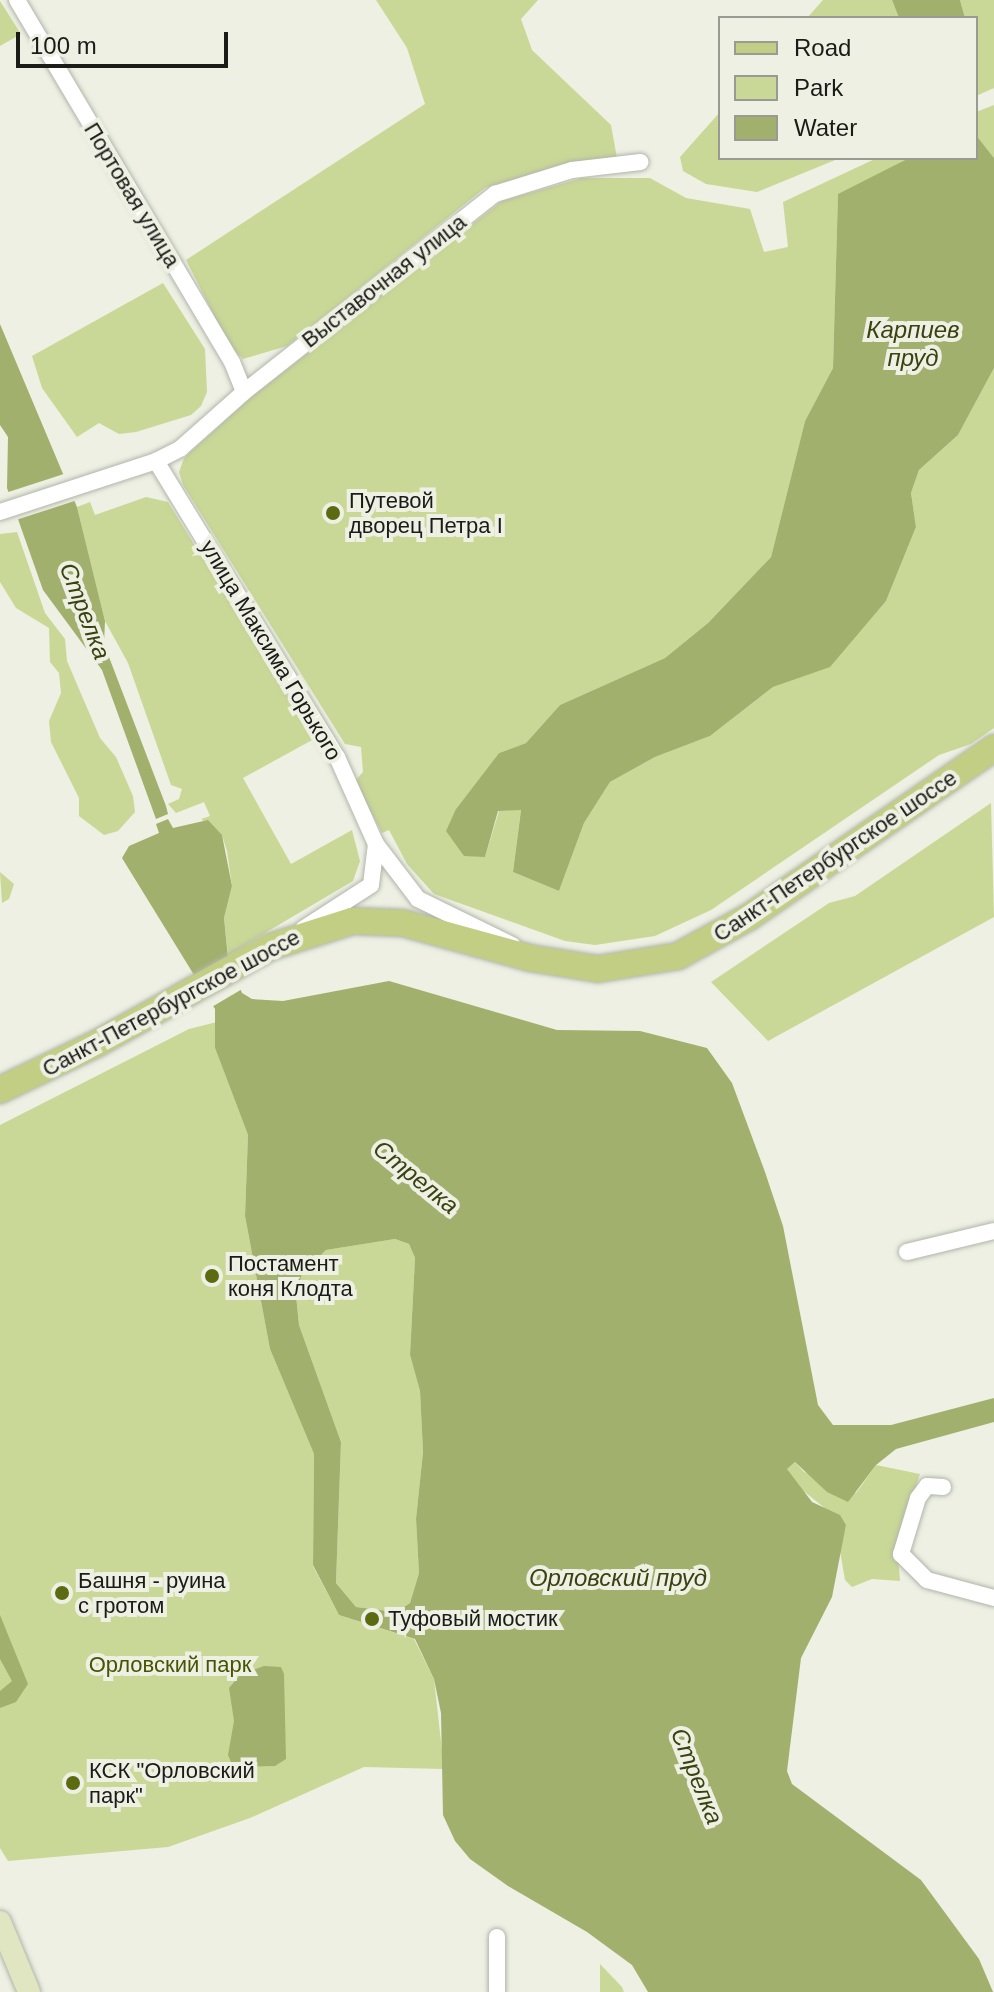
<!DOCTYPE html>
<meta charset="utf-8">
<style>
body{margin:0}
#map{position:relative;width:994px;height:1992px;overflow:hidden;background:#edf0e3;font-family:Arial,sans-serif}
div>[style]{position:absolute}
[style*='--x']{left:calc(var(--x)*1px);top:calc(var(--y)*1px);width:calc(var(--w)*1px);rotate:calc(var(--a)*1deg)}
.green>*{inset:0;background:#c9d896}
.water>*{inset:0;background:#a1b06c}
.pier>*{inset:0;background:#edf0e3;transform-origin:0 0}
.roads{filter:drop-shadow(0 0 2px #b2b5aa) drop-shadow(0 0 2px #b2b5aa)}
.street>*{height:16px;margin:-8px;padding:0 8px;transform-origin:8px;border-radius:8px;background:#fff}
.secondary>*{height:22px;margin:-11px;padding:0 11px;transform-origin:11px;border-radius:11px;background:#e0e6c1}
.primary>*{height:26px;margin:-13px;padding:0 13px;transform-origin:13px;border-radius:13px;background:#c1ce83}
.dots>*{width:22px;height:22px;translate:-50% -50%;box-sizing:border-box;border:4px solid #edf0e3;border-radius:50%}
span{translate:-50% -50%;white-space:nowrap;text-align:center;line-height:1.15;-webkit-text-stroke:8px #edf0e3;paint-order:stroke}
.street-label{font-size:22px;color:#1b1c18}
.poi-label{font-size:22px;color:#1b1c18}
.left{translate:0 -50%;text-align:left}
.park-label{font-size:22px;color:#495402}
.water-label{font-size:24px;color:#3a4310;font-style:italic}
.legend{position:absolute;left:718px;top:16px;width:260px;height:144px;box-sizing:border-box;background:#edf0e3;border:2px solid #999b92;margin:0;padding:10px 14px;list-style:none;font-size:24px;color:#1b1c18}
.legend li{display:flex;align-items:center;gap:16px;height:40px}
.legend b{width:40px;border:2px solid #999b92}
.scale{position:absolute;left:16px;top:32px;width:212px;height:36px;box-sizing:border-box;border:4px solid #1b1c18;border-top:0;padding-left:10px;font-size:24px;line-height:28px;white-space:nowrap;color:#1b1c18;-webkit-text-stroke:6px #edf0e3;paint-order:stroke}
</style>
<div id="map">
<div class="green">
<div style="clip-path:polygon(376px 0,538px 0,521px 19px,532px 50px,611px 125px,617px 158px,570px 162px,485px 188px,287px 346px,243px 359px,229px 345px,186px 260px,425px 104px,407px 48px)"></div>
<div style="clip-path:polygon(823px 0,892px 0,899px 18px,807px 18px)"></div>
<div style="clip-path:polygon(960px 0,994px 0,994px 88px,976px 96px,976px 18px,965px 18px)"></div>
<div style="clip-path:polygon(0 1px,21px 34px,0 46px)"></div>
<div style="clip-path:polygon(994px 105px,994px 158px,976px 135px,976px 112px)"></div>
<div style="clip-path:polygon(720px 112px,720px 158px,840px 158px,757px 192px,706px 184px,683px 171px,680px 157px)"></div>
<div style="clip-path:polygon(877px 158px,909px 158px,838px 195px,833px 368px,805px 421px,771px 557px,708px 623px,665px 658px,560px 705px,526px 743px,499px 753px,456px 809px,485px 857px,499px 811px,521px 809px,513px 872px,559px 891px,584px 823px,610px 782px,655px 757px,710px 736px,773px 687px,830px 666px,886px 601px,916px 527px,911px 493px,919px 470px,958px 435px,994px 368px,994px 728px,971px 744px,939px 755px,711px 910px,655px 936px,595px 945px,565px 941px,434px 894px,407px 864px,389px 830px,382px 833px,355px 781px,363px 772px,361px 747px,345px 744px,183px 485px,179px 472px,184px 458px,249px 399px,502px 201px,582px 178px,650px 178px,686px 198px,750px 209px,764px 252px,788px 247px,783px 202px)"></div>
<div style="clip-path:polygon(163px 283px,205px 349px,207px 392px,201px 406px,191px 415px,136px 432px,119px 434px,99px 423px,77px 437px,42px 388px,32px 356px)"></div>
<div style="clip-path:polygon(146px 497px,168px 502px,314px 739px,243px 778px,291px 864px,352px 830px,360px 861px,353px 881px,228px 955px,224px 918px,232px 886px,227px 851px,222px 835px,201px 819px,210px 816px,204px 802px,176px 813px,168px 804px,179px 799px,182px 789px,171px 785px,128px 663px,105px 621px,77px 507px,90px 502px,95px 515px)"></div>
<div style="clip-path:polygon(17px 532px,45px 613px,65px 639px,67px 661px,100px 738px,116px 757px,133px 796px,135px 812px,118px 831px,104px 835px,79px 816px,79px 798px,51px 742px,49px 721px,61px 693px,59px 673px,50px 662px,49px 628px,16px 608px,0 582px,0 534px)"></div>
<div style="clip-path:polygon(991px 803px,994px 917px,768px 1041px,711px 982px,829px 903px,855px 896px)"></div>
<div style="clip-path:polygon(0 872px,14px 884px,9px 899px,2px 903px)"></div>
<div style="clip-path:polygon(217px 1022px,215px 1048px,248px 1135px,245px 1216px,270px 1349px,314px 1454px,313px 1566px,339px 1615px,414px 1639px,434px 1679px,444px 1769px,364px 1767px,250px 1818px,168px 1847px,8px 1861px,0 1848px,0 1125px,189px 1029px)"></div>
<div style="clip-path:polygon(395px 1239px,409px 1244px,415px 1258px,410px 1355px,420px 1391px,423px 1452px,416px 1519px,419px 1573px,410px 1603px,395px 1612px,356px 1607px,336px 1583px,341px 1442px,299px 1325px,296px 1295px,302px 1274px,326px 1250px)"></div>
<div style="clip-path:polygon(795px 1462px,804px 1472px,856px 1493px,876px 1465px,920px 1474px,897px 1543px,900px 1581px,872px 1579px,852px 1587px,845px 1580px,840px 1551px,846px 1525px,796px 1485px,787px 1469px)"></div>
<div style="clip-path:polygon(600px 1964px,622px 1987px,624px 1992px,600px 1992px)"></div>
</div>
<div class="water">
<div style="clip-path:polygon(892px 0,960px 0,965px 18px,899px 18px)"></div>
<div style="clip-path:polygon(976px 135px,994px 158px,994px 368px,958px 435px,919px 470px,911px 493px,916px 527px,886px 601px,830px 667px,773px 687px,710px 736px,655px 757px,610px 782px,584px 823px,559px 891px,513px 872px,521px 810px,498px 811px,485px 857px,464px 856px,446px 831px,456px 809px,499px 753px,526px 743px,560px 705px,665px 658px,708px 623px,771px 557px,805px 421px,833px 368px,838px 194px,909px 158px,976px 158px)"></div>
<div style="clip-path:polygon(0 324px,77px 507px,105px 621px,104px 644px,166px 806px,168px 814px,156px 819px,102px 670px,43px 590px,7px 488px,8px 437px,0 425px)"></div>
<div style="clip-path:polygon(evenodd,168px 819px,173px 828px,208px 820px,222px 835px,232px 886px,224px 918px,228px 958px,242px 993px,252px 999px,283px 1001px,389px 981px,557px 1030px,640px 1031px,707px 1048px,732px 1083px,765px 1172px,783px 1226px,818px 1405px,833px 1425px,891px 1425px,994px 1398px,994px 1422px,896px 1449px,876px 1465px,848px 1502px,827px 1492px,795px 1462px,787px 1469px,812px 1502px,840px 1515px,846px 1525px,832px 1597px,801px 1658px,787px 1771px,792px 1784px,921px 1880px,979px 1959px,993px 1992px,648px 1992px,632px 1965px,587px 1932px,508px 1886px,470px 1859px,455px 1841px,443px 1815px,441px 1713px,434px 1679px,415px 1639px,339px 1615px,313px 1565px,314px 1454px,270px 1349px,245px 1216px,248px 1135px,215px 1048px,215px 1009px,122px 858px,129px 846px,159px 833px,156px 824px,168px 819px,395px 1239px,409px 1244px,415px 1258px,410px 1355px,420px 1391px,423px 1452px,416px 1519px,419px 1573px,410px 1603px,396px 1612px,356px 1607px,336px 1583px,341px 1442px,299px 1325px,296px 1295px,302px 1274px,326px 1250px,395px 1239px)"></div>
<div style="clip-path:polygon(0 1615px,28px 1684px,16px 1702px,0 1708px,0 1691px,12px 1681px,0 1659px)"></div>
<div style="clip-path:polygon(264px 1666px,281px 1667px,284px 1674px,286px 1759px,275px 1766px,233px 1767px,228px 1755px,234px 1721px,229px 1688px,241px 1674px)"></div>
</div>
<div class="pier">
<div style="left:70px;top:472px;width:29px;height:68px;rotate:72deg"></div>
<div style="clip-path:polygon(232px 957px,244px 988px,210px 1008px,192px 979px)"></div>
</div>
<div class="roads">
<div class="street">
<div style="--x:17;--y:0;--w:421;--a:59.3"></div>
<div style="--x:232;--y:362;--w:32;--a:68"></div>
<div style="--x:156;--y:461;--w:347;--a:58.6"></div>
<div style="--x:337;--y:757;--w:95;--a:65.9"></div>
<div style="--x:376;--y:844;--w:41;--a:97"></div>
<div style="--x:371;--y:885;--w:81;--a:147.1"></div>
<div style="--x:0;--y:512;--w:164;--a:-18.1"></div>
<div style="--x:156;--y:461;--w:28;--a:-27"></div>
<div style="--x:181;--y:448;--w:84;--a:-41.6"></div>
<div style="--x:244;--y:392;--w:320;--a:-38.3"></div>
<div style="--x:495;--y:194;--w:81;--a:-17.3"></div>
<div style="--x:572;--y:170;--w:69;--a:-6.6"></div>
<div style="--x:376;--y:844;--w:69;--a:52.6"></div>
<div style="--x:418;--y:899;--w:105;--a:26.1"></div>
<div style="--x:907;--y:1252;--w:89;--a:-13.6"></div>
<div style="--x:943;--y:1487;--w:16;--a:-176"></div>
<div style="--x:927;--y:1486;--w:15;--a:127"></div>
<div style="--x:918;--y:1498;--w:59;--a:106.9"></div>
<div style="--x:901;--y:1554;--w:37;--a:45"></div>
<div style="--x:927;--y:1580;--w:69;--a:15"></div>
<div style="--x:497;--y:1992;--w:55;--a:-90"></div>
</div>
<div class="secondary">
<div style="--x:0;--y:1922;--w:76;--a:67.5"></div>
</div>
<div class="primary">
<div style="--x:0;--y:1090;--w:106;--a:-25.6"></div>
<div style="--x:96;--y:1044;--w:199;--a:-29.1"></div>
<div style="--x:270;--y:947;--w:86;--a:-17.6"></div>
<div style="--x:352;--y:921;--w:51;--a:2.2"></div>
<div style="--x:403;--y:923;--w:132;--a:15.4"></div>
<div style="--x:530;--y:958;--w:69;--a:9.2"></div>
<div style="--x:598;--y:969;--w:81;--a:-9.2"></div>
<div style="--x:678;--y:956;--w:81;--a:-28.8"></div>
<div style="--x:749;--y:917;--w:298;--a:-34.6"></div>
</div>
</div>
<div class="dots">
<div style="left:333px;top:513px;background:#5c6a12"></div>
<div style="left:212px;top:1276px;background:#5c6a12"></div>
<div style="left:62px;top:1593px;background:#5c6a12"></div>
<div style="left:372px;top:1619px;background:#5c6a12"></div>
<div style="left:73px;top:1783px;background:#5c6a12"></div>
</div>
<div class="street-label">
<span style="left:132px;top:195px;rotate:59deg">Портовая улица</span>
<span style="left:384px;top:281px;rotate:-38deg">Выставочная улица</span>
<span style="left:271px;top:650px;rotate:59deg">улица Максима Горького</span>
<span style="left:835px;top:856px;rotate:-34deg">Санкт-Петербургское шоссе</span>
<span style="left:171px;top:1003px;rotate:-28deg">Санкт-Петербургское шоссе</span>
</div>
<div class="poi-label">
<span class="left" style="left:349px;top:513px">Путевой<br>дворец Петра I</span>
<span class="left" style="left:228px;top:1276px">Постамент<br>коня Клодта</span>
<span class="left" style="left:78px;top:1593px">Башня - руина<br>с гротом</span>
<span class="left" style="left:388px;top:1619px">Туфовый мостик</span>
<span class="left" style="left:89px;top:1783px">КСК "Орловский<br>парк"</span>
</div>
<div class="park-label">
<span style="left:170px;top:1665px">Орловский парк</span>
</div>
<div class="water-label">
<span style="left:913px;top:344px">Карпиев<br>пруд</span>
<span style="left:85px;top:611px;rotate:69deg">Стрелка</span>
<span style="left:416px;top:1177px;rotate:39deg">Стрелка</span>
<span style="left:618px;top:1578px">Орловский пруд</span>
<span style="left:697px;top:1776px;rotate:68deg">Стрелка</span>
</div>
<ul class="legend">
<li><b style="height:10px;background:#c1ce83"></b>Road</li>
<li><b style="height:22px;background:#c9d896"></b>Park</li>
<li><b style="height:22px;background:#a1b06c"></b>Water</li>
</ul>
<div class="scale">100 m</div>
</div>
